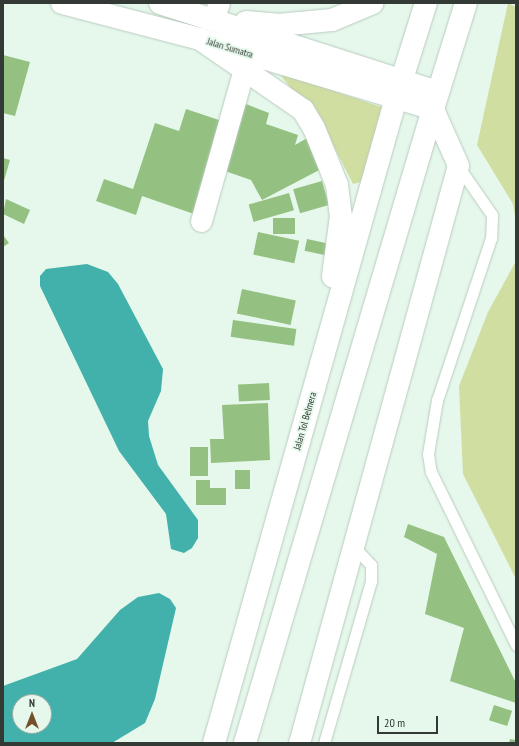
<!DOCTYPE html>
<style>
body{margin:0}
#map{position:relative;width:519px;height:746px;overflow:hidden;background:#e5f8eb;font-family:"PT Sans Narrow",sans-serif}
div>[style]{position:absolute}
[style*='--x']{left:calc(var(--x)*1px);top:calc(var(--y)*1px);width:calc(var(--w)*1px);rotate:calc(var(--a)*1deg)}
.green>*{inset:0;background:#d0dea1}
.water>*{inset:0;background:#42b1ac}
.building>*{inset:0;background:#94c181;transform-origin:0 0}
.roads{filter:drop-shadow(0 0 1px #bacbbf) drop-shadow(0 0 1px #bacbbf)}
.service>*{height:11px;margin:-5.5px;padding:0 5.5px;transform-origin:5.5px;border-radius:5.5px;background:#fff}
.minor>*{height:21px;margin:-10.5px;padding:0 10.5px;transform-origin:10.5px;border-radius:10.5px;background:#fff}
.primary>*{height:22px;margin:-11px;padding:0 11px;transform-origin:11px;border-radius:11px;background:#fff}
.trunk>*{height:22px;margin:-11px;padding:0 11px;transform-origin:11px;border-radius:11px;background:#fff}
.motorway>*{height:22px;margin:-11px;padding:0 11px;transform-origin:11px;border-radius:11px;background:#fff}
span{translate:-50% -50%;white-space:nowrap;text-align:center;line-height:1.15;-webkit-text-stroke:3.5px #e5f8eb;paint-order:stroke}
.street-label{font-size:10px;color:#333a35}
.frame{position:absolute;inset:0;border:4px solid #333a35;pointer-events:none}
.north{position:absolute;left:12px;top:694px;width:40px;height:40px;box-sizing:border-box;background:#e5f8eb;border:1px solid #9eaca2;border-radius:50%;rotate:0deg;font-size:11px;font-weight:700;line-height:16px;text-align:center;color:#333a35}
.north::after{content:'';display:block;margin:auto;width:14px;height:18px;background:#734e29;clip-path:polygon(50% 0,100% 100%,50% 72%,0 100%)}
.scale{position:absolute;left:377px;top:716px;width:61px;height:18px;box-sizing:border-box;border:2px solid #333a35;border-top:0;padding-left:5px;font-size:12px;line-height:14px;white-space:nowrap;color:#333a35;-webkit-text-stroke:3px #e5f8eb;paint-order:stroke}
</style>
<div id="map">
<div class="green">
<div style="clip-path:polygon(508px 3px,516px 7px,516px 223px,513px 204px,477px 145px)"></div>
<div style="clip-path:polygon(278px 72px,387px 109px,365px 181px,353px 184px,326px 131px)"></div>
<div style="clip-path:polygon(516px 261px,516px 579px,463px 474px,459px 386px,488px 312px)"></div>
</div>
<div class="water">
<div style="clip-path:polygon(87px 264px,108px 272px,118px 284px,163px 369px,161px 391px,148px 421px,149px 436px,158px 465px,198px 520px,198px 538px,192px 548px,184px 553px,171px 549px,166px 514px,119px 451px,40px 286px,40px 276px,46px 269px)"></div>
<div style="clip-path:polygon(evenodd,159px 593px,170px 599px,176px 608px,155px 699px,145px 723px,112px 743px,3px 743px,3px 686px,77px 659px,120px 610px,138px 597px,159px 593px,20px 702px,44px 702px,44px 726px,20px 726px,20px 702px)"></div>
</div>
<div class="building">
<div style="clip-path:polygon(3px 55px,30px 62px,15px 116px,3px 113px)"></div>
<div style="clip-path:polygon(246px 104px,269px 113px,266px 124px,298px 135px,295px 145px,309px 137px,325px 167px,262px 200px,251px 180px,222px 170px)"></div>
<div style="clip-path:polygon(186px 109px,225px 122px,194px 214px,142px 196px,136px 215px,96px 201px,104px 179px,133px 189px,155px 123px,179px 131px)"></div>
<div style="clip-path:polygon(3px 158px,10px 160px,3px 184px)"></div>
<div style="left:322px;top:181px;width:25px;height:30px;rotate:74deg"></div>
<div style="left:289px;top:193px;width:18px;height:42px;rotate:74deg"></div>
<div style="clip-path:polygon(6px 199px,30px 210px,24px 224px,3px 214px)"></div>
<div style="left:273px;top:218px;width:22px;height:16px"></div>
<div style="left:258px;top:232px;width:42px;height:23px;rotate:12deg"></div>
<div style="clip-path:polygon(3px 235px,9px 243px,3px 247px)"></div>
<div style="left:307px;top:239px;width:24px;height:12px;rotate:12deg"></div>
<div style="left:242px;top:289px;width:55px;height:25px;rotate:12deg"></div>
<div style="left:233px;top:320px;width:64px;height:17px;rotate:8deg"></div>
<div style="left:269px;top:383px;width:17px;height:31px;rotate:87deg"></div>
<div style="clip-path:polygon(268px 403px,270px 460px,211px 463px,210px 439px,224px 439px,222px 405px)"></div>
<div style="left:208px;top:447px;width:29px;height:18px;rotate:90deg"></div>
<div style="left:250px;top:470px;width:19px;height:15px;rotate:90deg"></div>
<div style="clip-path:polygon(196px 480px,210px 480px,210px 488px,226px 488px,226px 505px,196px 505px)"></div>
<div style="clip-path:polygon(408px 524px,444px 537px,516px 683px,516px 703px,450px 681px,464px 628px,425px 614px,437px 554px,404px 537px)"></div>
<div style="left:494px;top:705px;width:19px;height:16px;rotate:18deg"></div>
<div style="clip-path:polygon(510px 739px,516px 740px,516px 743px,509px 743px)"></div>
</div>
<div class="roads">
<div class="service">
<div style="--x:458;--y:166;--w:60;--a:55.2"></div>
<div style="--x:492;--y:215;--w:23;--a:92"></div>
<div style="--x:491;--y:238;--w:171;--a:108.4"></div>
<div style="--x:437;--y:400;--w:55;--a:99.5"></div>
<div style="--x:428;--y:454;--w:18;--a:81"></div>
<div style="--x:431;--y:472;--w:193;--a:63.8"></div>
<div style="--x:324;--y:743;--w:169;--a:-73.8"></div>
<div style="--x:371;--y:581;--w:16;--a:-90"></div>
<div style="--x:371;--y:565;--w:25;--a:-133"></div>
</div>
<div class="minor">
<div style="--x:213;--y:20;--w:18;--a:-71"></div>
<div style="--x:201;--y:221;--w:158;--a:-74.2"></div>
<div style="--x:299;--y:743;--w:599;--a:-74.62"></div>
<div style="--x:458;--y:165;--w:61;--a:-114.1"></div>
</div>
<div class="primary">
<div style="--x:396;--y:98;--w:100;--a:-72.5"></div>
<div style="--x:433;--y:109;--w:111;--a:-72.7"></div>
</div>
<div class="trunk">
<div style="--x:62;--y:3;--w:143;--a:14.6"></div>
<div style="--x:200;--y:39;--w:243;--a:16.7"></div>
<div style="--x:160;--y:3;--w:292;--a:17.8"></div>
<div style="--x:246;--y:22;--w:32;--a:5"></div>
<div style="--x:278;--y:25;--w:54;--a:-5.3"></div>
<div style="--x:332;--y:20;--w:44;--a:-22.5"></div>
</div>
<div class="motorway">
<div style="--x:200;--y:39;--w:125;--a:34.6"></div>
<div style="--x:303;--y:110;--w:21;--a:59"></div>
<div style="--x:314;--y:128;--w:61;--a:68"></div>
<div style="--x:337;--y:185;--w:31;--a:83"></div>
<div style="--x:341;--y:216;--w:61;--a:97.6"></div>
<div style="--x:214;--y:743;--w:670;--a:-74.24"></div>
<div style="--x:245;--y:743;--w:661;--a:-73.48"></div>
</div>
</div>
<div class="street-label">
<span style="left:230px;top:48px;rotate:17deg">Jalan Sumatra</span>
<span style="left:305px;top:421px;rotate:-74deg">Jalan Tol Belmera</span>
</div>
<div class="frame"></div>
<div class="north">N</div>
<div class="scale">20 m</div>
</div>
